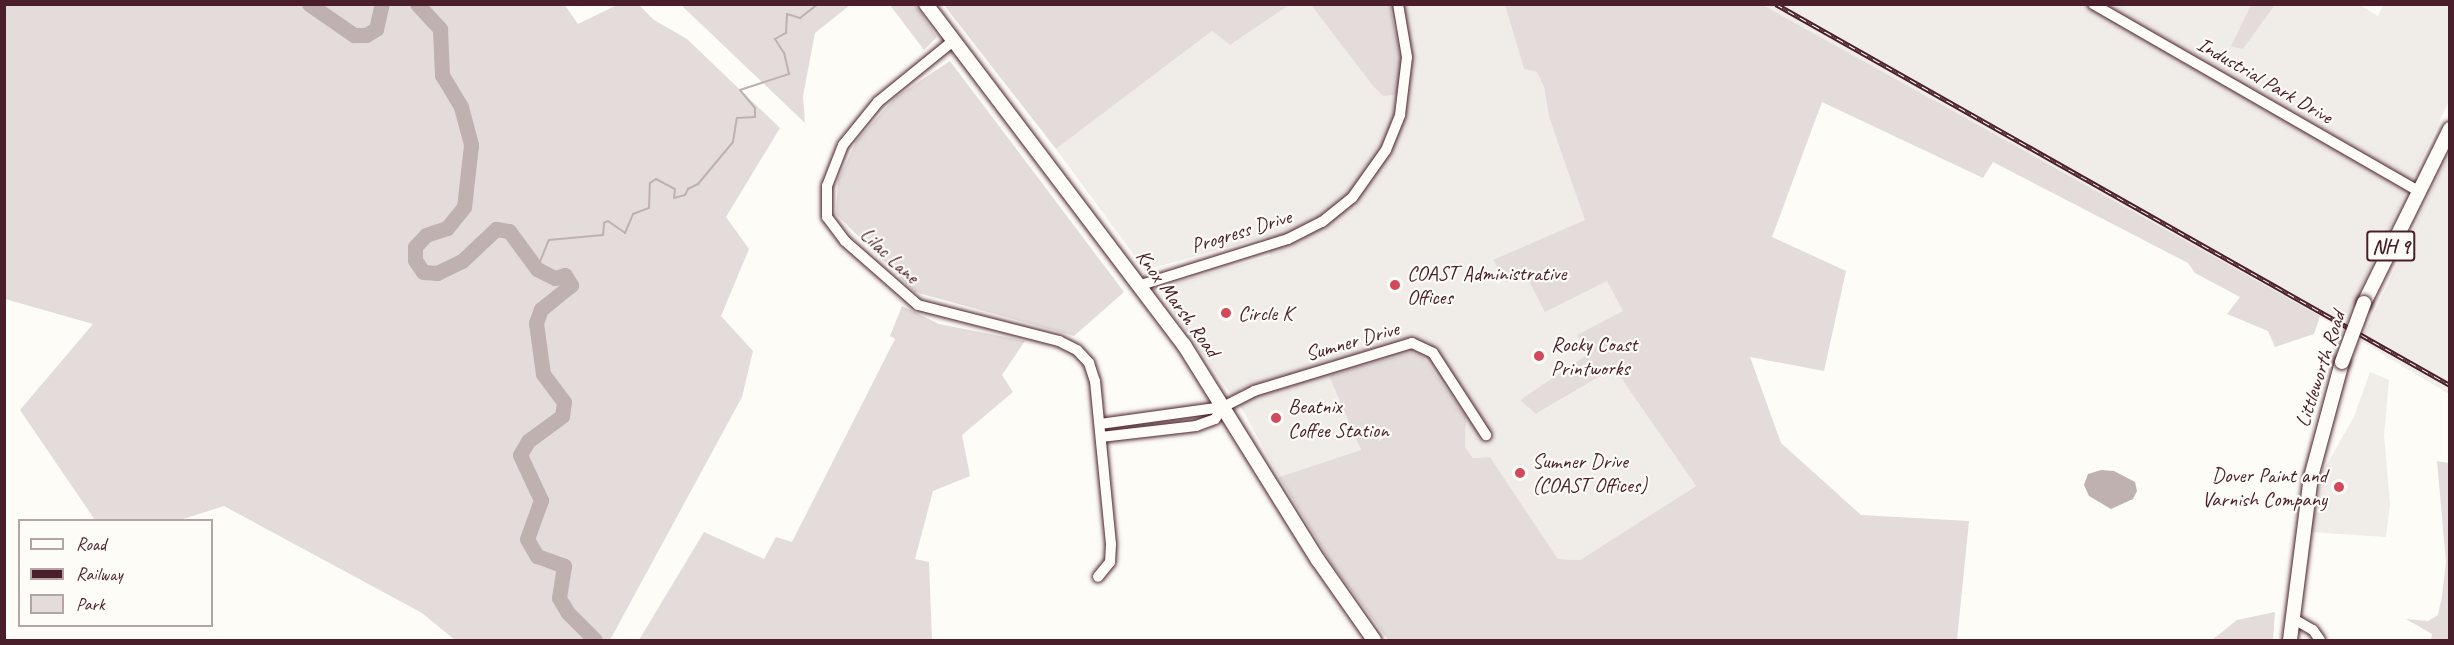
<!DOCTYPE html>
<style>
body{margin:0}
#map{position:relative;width:2454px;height:645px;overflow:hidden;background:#fdfcf7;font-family:Caveat,sans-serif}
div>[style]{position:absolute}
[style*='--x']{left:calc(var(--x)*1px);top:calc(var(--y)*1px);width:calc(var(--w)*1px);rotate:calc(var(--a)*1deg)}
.built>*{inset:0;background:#f0ece8}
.green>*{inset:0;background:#e3dcda}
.water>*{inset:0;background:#c0b1b1}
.stream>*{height:2px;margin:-1px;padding:0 1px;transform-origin:1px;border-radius:1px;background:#c0b1b1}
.river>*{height:15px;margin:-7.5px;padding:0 7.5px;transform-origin:7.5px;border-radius:7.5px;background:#c0b1b1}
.roads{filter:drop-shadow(0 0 2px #4a1f2b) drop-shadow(0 0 2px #4a1f2b)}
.minor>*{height:10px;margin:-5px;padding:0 5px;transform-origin:5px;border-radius:5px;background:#fdfcf7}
.major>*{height:14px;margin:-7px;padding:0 7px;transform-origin:7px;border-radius:7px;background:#fdfcf7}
.rail>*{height:4.5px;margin-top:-2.25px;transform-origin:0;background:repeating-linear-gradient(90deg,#fdfcf7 0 7px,#4a1f2b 0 14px);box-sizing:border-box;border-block:2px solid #4a1f2b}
.bridges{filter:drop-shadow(0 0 2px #4a1f2b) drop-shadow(0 0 2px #4a1f2b)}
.major-bridge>*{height:14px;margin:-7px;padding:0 7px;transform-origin:7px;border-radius:7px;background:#fdfcf7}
.dots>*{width:16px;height:16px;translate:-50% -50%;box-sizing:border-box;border:3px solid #fdfcf7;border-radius:50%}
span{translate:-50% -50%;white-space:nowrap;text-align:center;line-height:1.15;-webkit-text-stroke:4.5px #fdfcf7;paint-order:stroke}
.shield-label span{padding:2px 4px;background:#fdfcf7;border:2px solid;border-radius:4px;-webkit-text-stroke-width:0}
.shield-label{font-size:20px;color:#4a1f2b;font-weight:700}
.street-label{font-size:21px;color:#4a1f2b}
.poi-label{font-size:21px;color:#4a1f2b}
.left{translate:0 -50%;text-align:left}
.right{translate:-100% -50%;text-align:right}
.frame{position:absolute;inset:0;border:6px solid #4a1f2b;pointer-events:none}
.legend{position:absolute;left:18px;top:519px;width:195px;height:108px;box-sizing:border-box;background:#fdfcf7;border:2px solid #b5a4a5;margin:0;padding:8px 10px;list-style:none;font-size:18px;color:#4a1f2b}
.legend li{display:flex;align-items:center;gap:12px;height:30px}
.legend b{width:30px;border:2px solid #b5a4a5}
</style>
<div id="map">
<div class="built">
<div style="clip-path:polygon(1289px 5px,1311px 5px,1373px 86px,1397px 30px,1390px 5px,1505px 5px,1524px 68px,1537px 71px,1544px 87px,1549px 117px,1586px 220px,1494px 260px,1526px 275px,1608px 281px,1624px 311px,1578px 335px,1588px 354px,1520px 400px,1537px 414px,1614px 368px,1696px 486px,1580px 560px,1558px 559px,1490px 457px,1473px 458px,1465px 447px,1466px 417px,1329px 376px,1361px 450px,1279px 477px,1245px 414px,1166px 302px,1167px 290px,1174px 283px,1270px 256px,1266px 237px,1145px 270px,1056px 149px,1212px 31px,1230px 45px)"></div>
<div style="clip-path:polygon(1763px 5px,2251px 5px,2232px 45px,2243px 49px,2275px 5px,2360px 5px,2378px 16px,2383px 5px,2449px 5px,2449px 101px,2341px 329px)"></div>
<div style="clip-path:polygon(2449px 154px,2449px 394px,2361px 341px)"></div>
<div style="clip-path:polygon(2370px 372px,2389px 380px,2384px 435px,2390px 504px,2386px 537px,2310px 532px,2323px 471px,2354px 417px)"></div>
</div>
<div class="green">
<div style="clip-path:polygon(564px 4px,578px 24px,617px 5px,639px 5px,654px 20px,687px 39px,780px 128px,726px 217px,749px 249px,721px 316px,753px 351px,742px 397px,610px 640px,455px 640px,422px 613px,224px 506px,180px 520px,95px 520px,20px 410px,93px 324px,5px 299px,5px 5px)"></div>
<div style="clip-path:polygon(681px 5px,850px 5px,815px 33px,803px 96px,805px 123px)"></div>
<div style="clip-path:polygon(890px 5px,915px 5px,937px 37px,924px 50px)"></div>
<div style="clip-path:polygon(944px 5px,1289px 5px,1230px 45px,1212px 31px,1056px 149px)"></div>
<div style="clip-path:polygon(1311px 5px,1390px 5px,1401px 62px,1398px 94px,1383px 96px,1373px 86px)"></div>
<div style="clip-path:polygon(1505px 5px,1763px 5px,2320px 316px,2314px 334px,2275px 347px,2268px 331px,2227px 314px,2240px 297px,2195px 273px,2188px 263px,1993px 162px,1983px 178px,1822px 102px,1772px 237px,1846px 271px,1824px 371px,1750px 357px,1781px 443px,1861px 515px,1969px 521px,1957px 640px,1388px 640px,1332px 564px,1279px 477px,1361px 450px,1329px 376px,1412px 352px,1424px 358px,1466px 417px,1465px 447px,1473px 458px,1490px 457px,1558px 559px,1580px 560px,1696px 486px,1614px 368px,1536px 414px,1520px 400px,1588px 354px,1577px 335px,1623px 311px,1607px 281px,1545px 312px,1526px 275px,1506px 282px,1493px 260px,1585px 220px,1549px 117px,1544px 87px,1537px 72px,1524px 69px)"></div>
<div style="clip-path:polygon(2251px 5px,2275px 5px,2243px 49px,2231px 46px)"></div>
<div style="clip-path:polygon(950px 61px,1124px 292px,1074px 336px,915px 292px,836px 214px,838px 180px,857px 140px,896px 97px)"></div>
<div style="clip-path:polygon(902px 306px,939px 324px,1025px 341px,1002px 375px,1013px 392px,962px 435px,970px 476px,933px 491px,915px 559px,929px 562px,932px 640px,639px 640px,704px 532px,764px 559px,776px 537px,792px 542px,895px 339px,890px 336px)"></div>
<div style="clip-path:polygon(2437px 461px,2449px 463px,2449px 640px,2431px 640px,2432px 634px,2406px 619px,2428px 621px,2438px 615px,2442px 596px,2446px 562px)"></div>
<div style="clip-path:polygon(2275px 612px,2273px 640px,2212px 640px,2237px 620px)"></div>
</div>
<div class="water">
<div style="clip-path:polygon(2101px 470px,2114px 471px,2135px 482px,2137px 491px,2133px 499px,2111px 509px,2089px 496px,2084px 485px,2088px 474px)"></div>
</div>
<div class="stream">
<div style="--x:537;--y:269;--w:31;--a:-68"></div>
<div style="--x:549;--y:240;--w:54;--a:-5.3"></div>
<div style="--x:603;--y:235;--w:12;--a:-85"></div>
<div style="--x:604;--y:223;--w:4;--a:-27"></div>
<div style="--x:608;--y:221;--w:21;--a:35"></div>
<div style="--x:625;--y:233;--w:21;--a:-67"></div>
<div style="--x:633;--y:214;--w:17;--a:-21"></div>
<div style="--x:649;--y:208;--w:25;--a:-88"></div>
<div style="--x:650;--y:183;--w:7;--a:-34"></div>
<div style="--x:656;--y:179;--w:21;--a:28"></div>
<div style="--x:675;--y:189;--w:9;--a:96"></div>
<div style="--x:674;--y:198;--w:11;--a:-15"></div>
<div style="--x:685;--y:195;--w:7;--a:-63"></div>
<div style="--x:688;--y:189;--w:11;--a:-27"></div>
<div style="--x:698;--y:184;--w:55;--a:-50.2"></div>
<div style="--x:733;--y:142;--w:24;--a:-81"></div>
<div style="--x:737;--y:118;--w:18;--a:-3"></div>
<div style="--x:755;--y:117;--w:9;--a:-90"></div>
<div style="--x:755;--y:108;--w:23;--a:-130"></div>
<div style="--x:740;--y:90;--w:52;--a:-18.1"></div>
<div style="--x:789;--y:74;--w:22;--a:-103"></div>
<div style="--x:784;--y:53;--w:17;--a:-123"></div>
<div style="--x:775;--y:39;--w:13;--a:-29"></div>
<div style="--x:786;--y:33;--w:19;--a:-87"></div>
<div style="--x:787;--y:14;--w:14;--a:17"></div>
<div style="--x:800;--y:18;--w:23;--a:-38"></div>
</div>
<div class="river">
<div style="--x:309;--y:4;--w:55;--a:34.6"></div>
<div style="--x:354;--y:35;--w:12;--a:0"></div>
<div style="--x:366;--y:35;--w:12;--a:-31"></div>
<div style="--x:376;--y:29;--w:26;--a:-77"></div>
<div style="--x:417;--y:4;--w:34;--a:47"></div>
<div style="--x:440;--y:29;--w:46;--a:87.5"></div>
<div style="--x:442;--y:75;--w:37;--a:59"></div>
<div style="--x:461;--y:107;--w:39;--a:75"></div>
<div style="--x:471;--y:145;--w:62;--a:96.4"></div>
<div style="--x:464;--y:207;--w:27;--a:129"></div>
<div style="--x:447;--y:228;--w:22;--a:162"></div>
<div style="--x:426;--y:235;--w:16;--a:133"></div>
<div style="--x:415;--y:247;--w:13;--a:90"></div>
<div style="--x:415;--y:260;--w:14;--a:56"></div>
<div style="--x:423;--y:272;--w:14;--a:4"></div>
<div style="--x:437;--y:273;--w:28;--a:-26"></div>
<div style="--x:462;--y:261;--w:47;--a:-43.3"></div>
<div style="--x:496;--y:229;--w:13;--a:9"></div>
<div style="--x:509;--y:231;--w:47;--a:53.6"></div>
<div style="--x:537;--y:269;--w:20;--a:27"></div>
<div style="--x:555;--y:278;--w:10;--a:-17"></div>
<div style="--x:565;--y:275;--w:12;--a:59"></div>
<div style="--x:571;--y:285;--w:38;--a:141"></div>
<div style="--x:541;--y:309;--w:15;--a:110"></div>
<div style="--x:536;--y:323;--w:51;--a:82.2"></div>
<div style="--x:543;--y:374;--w:35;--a:53"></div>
<div style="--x:564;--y:402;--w:14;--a:98"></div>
<div style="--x:562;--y:416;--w:42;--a:143.7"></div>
<div style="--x:528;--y:441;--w:16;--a:120"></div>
<div style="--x:520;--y:455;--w:50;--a:65"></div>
<div style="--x:541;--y:500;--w:41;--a:109.7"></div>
<div style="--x:527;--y:539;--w:20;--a:60"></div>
<div style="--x:537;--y:556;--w:29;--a:20"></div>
<div style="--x:564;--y:566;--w:32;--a:99"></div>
<div style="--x:559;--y:598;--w:17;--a:59"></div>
<div style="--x:568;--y:613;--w:38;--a:45"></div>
</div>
<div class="roads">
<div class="minor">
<div style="--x:2093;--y:4;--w:375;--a:29.9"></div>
<div style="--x:953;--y:41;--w:97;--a:140.9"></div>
<div style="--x:878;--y:102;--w:55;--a:129.1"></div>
<div style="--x:843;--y:145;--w:44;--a:111.3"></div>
<div style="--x:827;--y:186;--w:31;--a:90"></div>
<div style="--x:827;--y:217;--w:30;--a:53"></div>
<div style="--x:845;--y:241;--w:97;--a:41.2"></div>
<div style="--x:918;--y:305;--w:146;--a:14.3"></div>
<div style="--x:1059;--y:341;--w:20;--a:27"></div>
<div style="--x:1077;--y:350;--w:18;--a:47"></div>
<div style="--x:1089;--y:363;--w:19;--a:72"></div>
<div style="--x:1095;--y:381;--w:164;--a:84.4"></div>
<div style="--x:1111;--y:544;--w:18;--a:93"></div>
<div style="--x:1110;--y:562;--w:19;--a:129"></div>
<div style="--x:1141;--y:285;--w:154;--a:-17.4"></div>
<div style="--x:1288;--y:239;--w:38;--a:-27"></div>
<div style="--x:1322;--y:222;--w:38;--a:-39"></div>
<div style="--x:1352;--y:198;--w:59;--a:-54.7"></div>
<div style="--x:1386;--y:150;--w:38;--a:-68"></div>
<div style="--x:1400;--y:115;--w:58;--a:-83.1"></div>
<div style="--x:1407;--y:57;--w:54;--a:-99.6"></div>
<div style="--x:1100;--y:424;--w:124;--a:-7.9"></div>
<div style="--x:1223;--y:407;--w:35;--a:-27"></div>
<div style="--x:1254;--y:391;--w:165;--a:-16.9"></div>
<div style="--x:1412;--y:343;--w:23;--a:25"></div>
<div style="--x:1433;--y:353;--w:98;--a:57.1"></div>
<div style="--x:1101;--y:437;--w:96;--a:-6.6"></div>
<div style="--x:1196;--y:426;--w:20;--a:-20"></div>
<div style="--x:1215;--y:419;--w:14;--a:-56"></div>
<div style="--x:2292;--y:618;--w:24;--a:30"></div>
<div style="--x:2313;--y:630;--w:12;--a:55"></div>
</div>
<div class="major">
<div style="--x:926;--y:4;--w:428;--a:52.9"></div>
<div style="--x:1184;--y:345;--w:253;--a:58.1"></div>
<div style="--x:1318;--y:560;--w:98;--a:55"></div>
<div style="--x:2364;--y:303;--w:194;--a:-63.7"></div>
<div style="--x:2290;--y:640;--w:164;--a:-82.7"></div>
<div style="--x:2311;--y:477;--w:119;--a:-74.9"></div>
</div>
</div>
<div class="rail">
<div style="--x:1776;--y:4;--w:774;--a:29.48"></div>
</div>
<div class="bridges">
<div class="major-bridge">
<div style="--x:2342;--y:362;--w:63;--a:-69.6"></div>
</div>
</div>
<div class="dots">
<div style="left:1395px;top:285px;background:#d1495b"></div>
<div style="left:1226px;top:313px;background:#d1495b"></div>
<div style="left:1539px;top:356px;background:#d1495b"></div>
<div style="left:1276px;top:418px;background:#d1495b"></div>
<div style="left:1520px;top:473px;background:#d1495b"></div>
<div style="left:2339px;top:487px;background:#d1495b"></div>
</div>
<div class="shield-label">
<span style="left:2391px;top:246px">NH 9</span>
</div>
<div class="street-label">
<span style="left:2265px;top:80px;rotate:30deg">Industrial Park Drive</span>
<span style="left:1241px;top:231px;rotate:-17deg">Progress Drive</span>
<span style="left:890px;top:255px;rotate:43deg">Lilac Lane</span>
<span style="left:1178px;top:303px;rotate:54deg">Knox Marsh Road</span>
<span style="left:1352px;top:341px;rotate:-16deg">Sumner Drive</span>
<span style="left:2320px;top:369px;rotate:-72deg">Littleworth Road</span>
</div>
<div class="poi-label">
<span class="left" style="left:1407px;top:285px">COAST Administrative<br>Offices</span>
<span class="left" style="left:1238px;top:313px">Circle K</span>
<span class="left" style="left:1551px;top:356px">Rocky Coast<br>Printworks</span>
<span class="left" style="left:1288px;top:418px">Beatnix<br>Coffee Station</span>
<span class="left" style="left:1532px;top:473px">Sumner Drive<br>(COAST Offices)</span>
<span class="right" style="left:2327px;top:487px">Dover Paint and<br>Varnish Company</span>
</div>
<div class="frame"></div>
<ul class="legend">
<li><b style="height:8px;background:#fdfcf7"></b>Road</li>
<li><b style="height:8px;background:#4a1f2b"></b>Railway</li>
<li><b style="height:16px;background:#e3dcda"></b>Park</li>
</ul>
</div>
